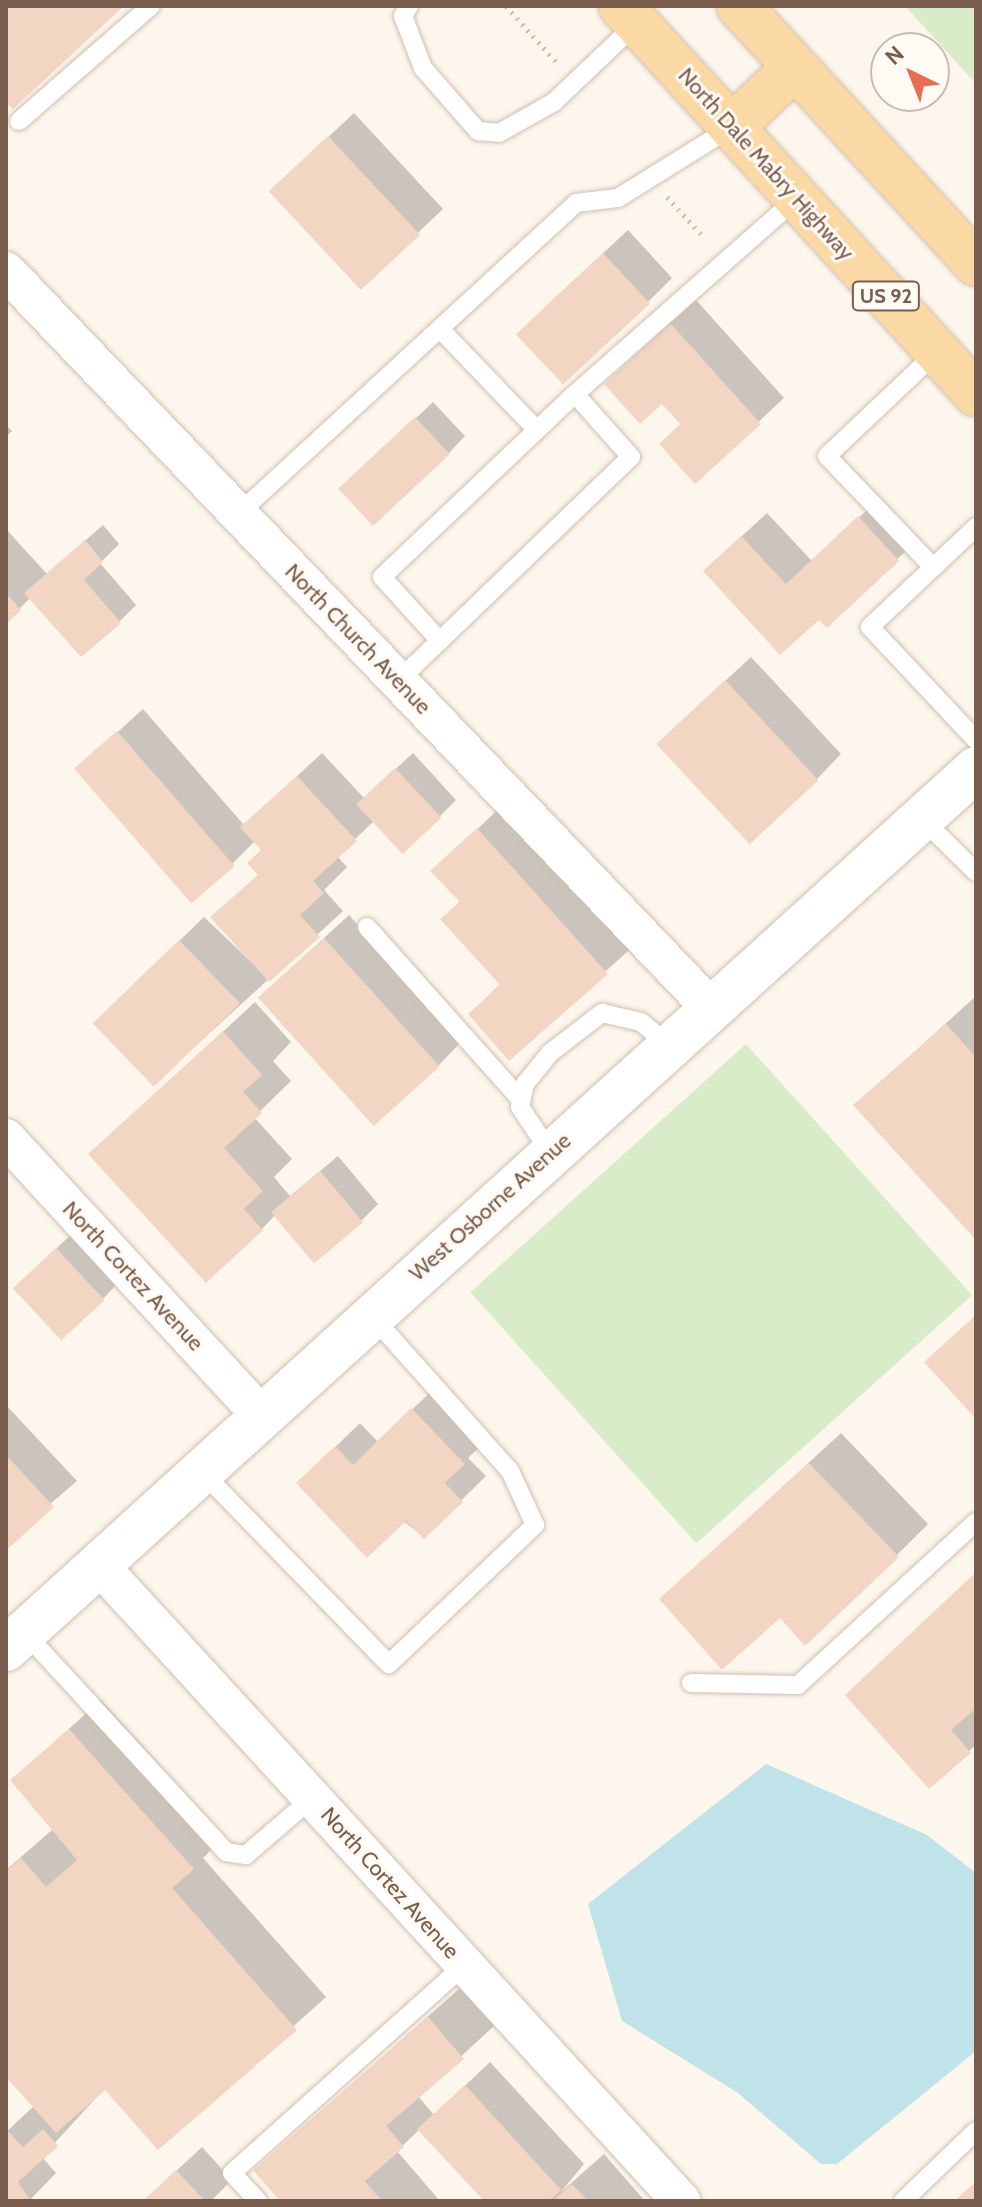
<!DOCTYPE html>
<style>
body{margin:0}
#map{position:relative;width:982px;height:2207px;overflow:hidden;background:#fdf6ec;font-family:Cabin,sans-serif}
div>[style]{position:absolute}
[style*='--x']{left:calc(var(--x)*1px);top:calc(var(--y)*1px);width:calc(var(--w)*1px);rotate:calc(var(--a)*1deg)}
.green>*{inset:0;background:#d8ecc9;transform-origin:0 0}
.water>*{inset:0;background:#bfe3e8}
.shadow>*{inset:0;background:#0003}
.building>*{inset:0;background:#f3d5c3;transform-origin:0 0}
.path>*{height:5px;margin-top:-2.5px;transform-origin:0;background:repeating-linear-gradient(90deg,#d9b8a5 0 2px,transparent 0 8px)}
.roads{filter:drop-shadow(0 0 2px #d1beb0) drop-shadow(0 0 2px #d1beb0)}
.lane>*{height:18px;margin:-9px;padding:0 9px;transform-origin:9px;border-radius:9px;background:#fff}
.street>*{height:38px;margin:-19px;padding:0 19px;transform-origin:19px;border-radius:19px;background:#fff}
.secondary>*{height:44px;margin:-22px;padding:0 22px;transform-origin:22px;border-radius:22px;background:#fff}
.primary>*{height:44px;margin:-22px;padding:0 22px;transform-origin:22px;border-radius:22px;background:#fbd9a5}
span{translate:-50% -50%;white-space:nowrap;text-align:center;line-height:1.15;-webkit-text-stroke:6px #fffaf3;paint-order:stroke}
.shield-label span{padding:2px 6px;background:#fffaf3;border:2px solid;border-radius:6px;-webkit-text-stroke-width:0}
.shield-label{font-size:20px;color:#7a5c4d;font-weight:700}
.street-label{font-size:22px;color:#7a5c4d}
.frame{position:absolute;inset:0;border:8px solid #7a5c4d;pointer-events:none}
.north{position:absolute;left:870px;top:32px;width:80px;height:80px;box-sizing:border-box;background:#fffaf3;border:2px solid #cabbb1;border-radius:50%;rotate:317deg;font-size:22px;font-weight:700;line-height:32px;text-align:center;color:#7a5c4d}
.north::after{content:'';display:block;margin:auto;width:28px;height:36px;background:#e76f51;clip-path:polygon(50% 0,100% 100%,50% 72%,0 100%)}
</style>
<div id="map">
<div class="green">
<div style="clip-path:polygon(905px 6px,976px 6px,976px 84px)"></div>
<div style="left:746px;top:1044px;width:338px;height:371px;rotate:48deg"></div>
</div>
<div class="water">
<div style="clip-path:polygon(766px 1764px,927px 1835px,976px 1873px,976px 2051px,837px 2164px,821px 2164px,738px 2093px,622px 2021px,588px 1904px)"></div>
</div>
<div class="shadow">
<div style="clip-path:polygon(354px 113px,443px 209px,361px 287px,296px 167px)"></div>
<div style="clip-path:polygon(628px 230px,672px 278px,648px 302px,543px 309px)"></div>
<div style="clip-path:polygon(696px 300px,784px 398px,695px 481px,683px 423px,631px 359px)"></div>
<div style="clip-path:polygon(433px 402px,465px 436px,449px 453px,359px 472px)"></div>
<div style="clip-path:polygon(6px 425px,12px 431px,6px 437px)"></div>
<div style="clip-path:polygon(867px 510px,906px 551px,827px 625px,730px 547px,767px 513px,812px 561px)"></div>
<div style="clip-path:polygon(103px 525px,119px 544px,100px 563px,136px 605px,120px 621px,81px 654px,31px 597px,6px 622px,6px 529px,47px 574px)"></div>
<div style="clip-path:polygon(751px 657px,841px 754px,817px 779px,683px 720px)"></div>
<div style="clip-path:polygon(143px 709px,244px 825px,322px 753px,364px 798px,413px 753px,456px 800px,439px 817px,374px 821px,337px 856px,347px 867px,324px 890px,343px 911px,154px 1084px,119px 999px,204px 917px,266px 976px,213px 917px,259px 874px,263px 849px,255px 841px,232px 864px,77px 769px)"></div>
<div style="clip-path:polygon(509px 799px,638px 942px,510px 1058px,470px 1014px,501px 983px,443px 919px,461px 900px,433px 871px)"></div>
<div style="clip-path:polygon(349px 915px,462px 1041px,438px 1066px,260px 997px)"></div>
<div style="clip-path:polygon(976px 996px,976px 1237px,856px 1105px)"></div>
<div style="clip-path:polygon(255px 1002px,291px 1042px,273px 1061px,291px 1081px,254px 1117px,292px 1159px,274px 1177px,290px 1196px,338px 1156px,378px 1204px,361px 1221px,276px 1214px,262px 1229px,91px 1154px)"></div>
<div style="clip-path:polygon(73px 1233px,119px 1282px,103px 1299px,32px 1271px)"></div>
<div style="clip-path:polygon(437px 1386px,488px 1439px,468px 1458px,486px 1476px,424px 1537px,323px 1459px,360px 1423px,378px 1442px)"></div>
<div style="clip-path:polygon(6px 1405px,77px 1481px,6px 1542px)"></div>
<div style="clip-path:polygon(841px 1433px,928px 1524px,897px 1555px,780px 1615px,661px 1599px)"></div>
<div style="clip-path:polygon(976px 1573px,976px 1745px,930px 1786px)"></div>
<div style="clip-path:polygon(101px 1700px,224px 1837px,203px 1858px,326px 1997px,159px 2147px,105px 2088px,42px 2157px,56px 2173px,29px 2201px,6px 2201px,6px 2132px,34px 2106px,6px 2074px,6px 1870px,53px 1829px,12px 1780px)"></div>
<div style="clip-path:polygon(460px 1988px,494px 2026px,418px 2096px,434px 2115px,490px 2062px,584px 2164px,561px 2192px,604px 2154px,645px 2201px,487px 2201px,420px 2129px,397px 2151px,440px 2201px,282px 2201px,255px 2170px)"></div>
<div style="clip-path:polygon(202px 2147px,232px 2180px,211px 2201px,144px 2201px)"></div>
</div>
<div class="building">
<div style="clip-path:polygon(6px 6px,124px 6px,13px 109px,6px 102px)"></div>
<div style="left:328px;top:136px;width:135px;height:81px;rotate:47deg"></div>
<div style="left:603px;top:253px;width:69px;height:119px;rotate:47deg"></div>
<div style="clip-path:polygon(670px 323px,761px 424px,695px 484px,659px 444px,680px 424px,662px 404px,640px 424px,604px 384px)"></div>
<div style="left:415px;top:417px;width:51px;height:105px;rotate:47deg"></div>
<div style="clip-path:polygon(858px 516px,899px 561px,827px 628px,819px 620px,780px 655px,703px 571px,741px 536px,786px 584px)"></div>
<div style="clip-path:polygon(85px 540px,103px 562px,84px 580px,121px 623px,81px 657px,24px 593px)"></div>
<div style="clip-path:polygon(6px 593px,21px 610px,6px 624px)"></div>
<div style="left:725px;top:680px;width:137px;height:94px;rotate:47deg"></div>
<div style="left:117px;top:731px;width:179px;height:57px;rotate:49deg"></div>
<div style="left:395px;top:768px;width:68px;height:53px;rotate:47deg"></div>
<div style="clip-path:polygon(297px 776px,357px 841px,313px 881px,324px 893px,300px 915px,320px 937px,269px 982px,210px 917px,258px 875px,247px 863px,261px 850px,240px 827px)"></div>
<div style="clip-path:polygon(477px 828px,608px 974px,509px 1061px,468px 1014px,500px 985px,440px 919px,460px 902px,430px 871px)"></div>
<div style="left:324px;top:938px;width:173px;height:89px;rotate:48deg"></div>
<div style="left:179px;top:940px;width:88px;height:120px;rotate:46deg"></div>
<div style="clip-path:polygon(946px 1024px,976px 1057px,976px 1240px,853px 1105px)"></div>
<div style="clip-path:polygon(223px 1031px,262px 1075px,243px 1092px,262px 1113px,224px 1148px,263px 1191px,244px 1209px,263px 1230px,206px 1283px,88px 1154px)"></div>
<div style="left:320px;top:1171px;width:67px;height:64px;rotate:50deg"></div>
<div style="left:56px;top:1248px;width:71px;height:59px;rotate:47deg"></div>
<div style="clip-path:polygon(976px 1315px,976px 1419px,924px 1362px)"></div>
<div style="clip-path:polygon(411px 1408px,465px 1464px,445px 1483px,463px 1502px,424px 1539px,406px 1521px,367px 1558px,296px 1483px,335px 1446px,353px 1465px)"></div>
<div style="clip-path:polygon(6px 1455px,54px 1507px,9px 1548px,6px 1545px)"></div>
<div style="clip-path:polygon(809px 1463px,899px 1557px,805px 1646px,780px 1618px,722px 1670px,659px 1599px)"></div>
<div style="clip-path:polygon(976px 1572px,976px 1708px,951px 1730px,971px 1753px,929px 1789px,845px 1695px)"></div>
<div style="clip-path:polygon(69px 1729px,194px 1869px,172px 1888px,297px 2030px,158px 2150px,105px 2090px,56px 2133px,6px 2077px,6px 1871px,21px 1858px,46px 1887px,77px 1860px,10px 1780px)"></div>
<div style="clip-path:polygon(428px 2017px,464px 2059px,386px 2126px,404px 2147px,365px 2181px,382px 2201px,280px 2201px,253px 2170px)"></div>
<div style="clip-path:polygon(465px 2085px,561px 2190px,549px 2201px,484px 2201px,417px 2129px)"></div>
<div style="clip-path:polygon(6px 2129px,23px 2147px,43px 2129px,58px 2146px,18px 2182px,31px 2201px,6px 2201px)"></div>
<div style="clip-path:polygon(176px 2170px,205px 2201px,143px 2201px)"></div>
<div style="clip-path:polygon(976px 2182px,976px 2201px,954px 2201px)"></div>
<div style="clip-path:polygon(572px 2184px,588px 2201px,552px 2201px)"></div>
</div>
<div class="path">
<div style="--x:506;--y:6;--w:75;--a:48.2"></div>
<div style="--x:667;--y:197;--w:50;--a:47.4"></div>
</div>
<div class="roads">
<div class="lane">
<div style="--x:409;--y:6;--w:12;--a:121"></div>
<div style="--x:403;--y:16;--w:56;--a:69"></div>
<div style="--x:423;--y:68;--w:84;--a:48.9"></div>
<div style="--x:478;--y:131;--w:21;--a:5"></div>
<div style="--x:499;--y:133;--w:63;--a:-29.4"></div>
<div style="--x:554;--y:102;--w:115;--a:-43.6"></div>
<div style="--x:19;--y:121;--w:175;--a:-41.1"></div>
<div style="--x:440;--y:329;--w:140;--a:46.2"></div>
<div style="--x:238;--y:514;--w:459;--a:-42.6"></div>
<div style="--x:576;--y:203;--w:42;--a:-6.8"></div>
<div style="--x:618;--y:198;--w:134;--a:-31.9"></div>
<div style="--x:976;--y:527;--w:146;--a:136.7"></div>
<div style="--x:870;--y:627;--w:155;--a:46.8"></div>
<div style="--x:933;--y:567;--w:153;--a:-133.7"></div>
<div style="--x:827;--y:456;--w:151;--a:-43.4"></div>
<div style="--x:440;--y:641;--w:86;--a:-132.2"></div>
<div style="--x:382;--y:577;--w:266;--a:-43.5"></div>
<div style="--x:398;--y:681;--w:323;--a:-43.9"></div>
<div style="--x:631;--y:457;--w:84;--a:-131.6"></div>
<div style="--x:575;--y:394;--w:296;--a:-41.4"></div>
<div style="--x:921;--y:818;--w:77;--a:44.5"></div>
<div style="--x:367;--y:927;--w:232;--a:48.3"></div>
<div style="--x:550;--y:1152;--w:54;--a:-123.7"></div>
<div style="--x:520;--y:1107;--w:24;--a:-78"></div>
<div style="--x:525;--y:1084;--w:40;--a:-51"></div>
<div style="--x:550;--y:1053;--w:66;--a:-37.6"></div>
<div style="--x:602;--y:1013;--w:40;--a:13"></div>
<div style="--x:641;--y:1022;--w:35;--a:40"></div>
<div style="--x:202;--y:1472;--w:268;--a:45.8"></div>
<div style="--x:389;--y:1664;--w:202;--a:-43.6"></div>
<div style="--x:535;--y:1525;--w:60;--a:-114.8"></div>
<div style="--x:510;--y:1471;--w:209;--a:-131.7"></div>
<div style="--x:24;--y:1632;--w:299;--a:47.4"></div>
<div style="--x:226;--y:1852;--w:20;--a:9"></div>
<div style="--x:246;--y:1855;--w:87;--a:-40.8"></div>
<div style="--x:691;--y:1683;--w:107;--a:1.1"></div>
<div style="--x:798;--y:1685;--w:241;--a:-42.5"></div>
<div style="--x:258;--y:2201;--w:38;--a:-133"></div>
<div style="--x:232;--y:2173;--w:312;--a:-41.8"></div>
<div style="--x:903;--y:2201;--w:101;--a:-43.8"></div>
</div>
<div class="street">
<div style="--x:6;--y:271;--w:1018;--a:46.27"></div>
<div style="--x:6;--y:1138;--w:377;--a:47.4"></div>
<div style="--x:98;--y:1564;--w:864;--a:47.53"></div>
</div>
<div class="secondary">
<div style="--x:6;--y:1649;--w:1310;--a:-42.21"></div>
</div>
<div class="primary">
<div style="--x:621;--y:6;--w:526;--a:47.54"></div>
<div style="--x:739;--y:6;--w:350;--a:47.4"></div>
<div style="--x:732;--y:127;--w:87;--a:-43.6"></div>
</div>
</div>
<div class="shield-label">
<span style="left:886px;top:296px">US 92</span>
</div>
<div class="street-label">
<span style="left:766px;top:164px;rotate:48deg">North Dale Mabry Highway</span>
<span style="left:358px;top:639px;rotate:46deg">North Church Avenue</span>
<span style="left:490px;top:1207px;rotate:-42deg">West Osborne Avenue</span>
<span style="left:133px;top:1276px;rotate:47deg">North Cortez Avenue</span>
<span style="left:390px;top:1883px;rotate:48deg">North Cortez Avenue</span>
</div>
<div class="frame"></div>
<div class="north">N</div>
</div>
